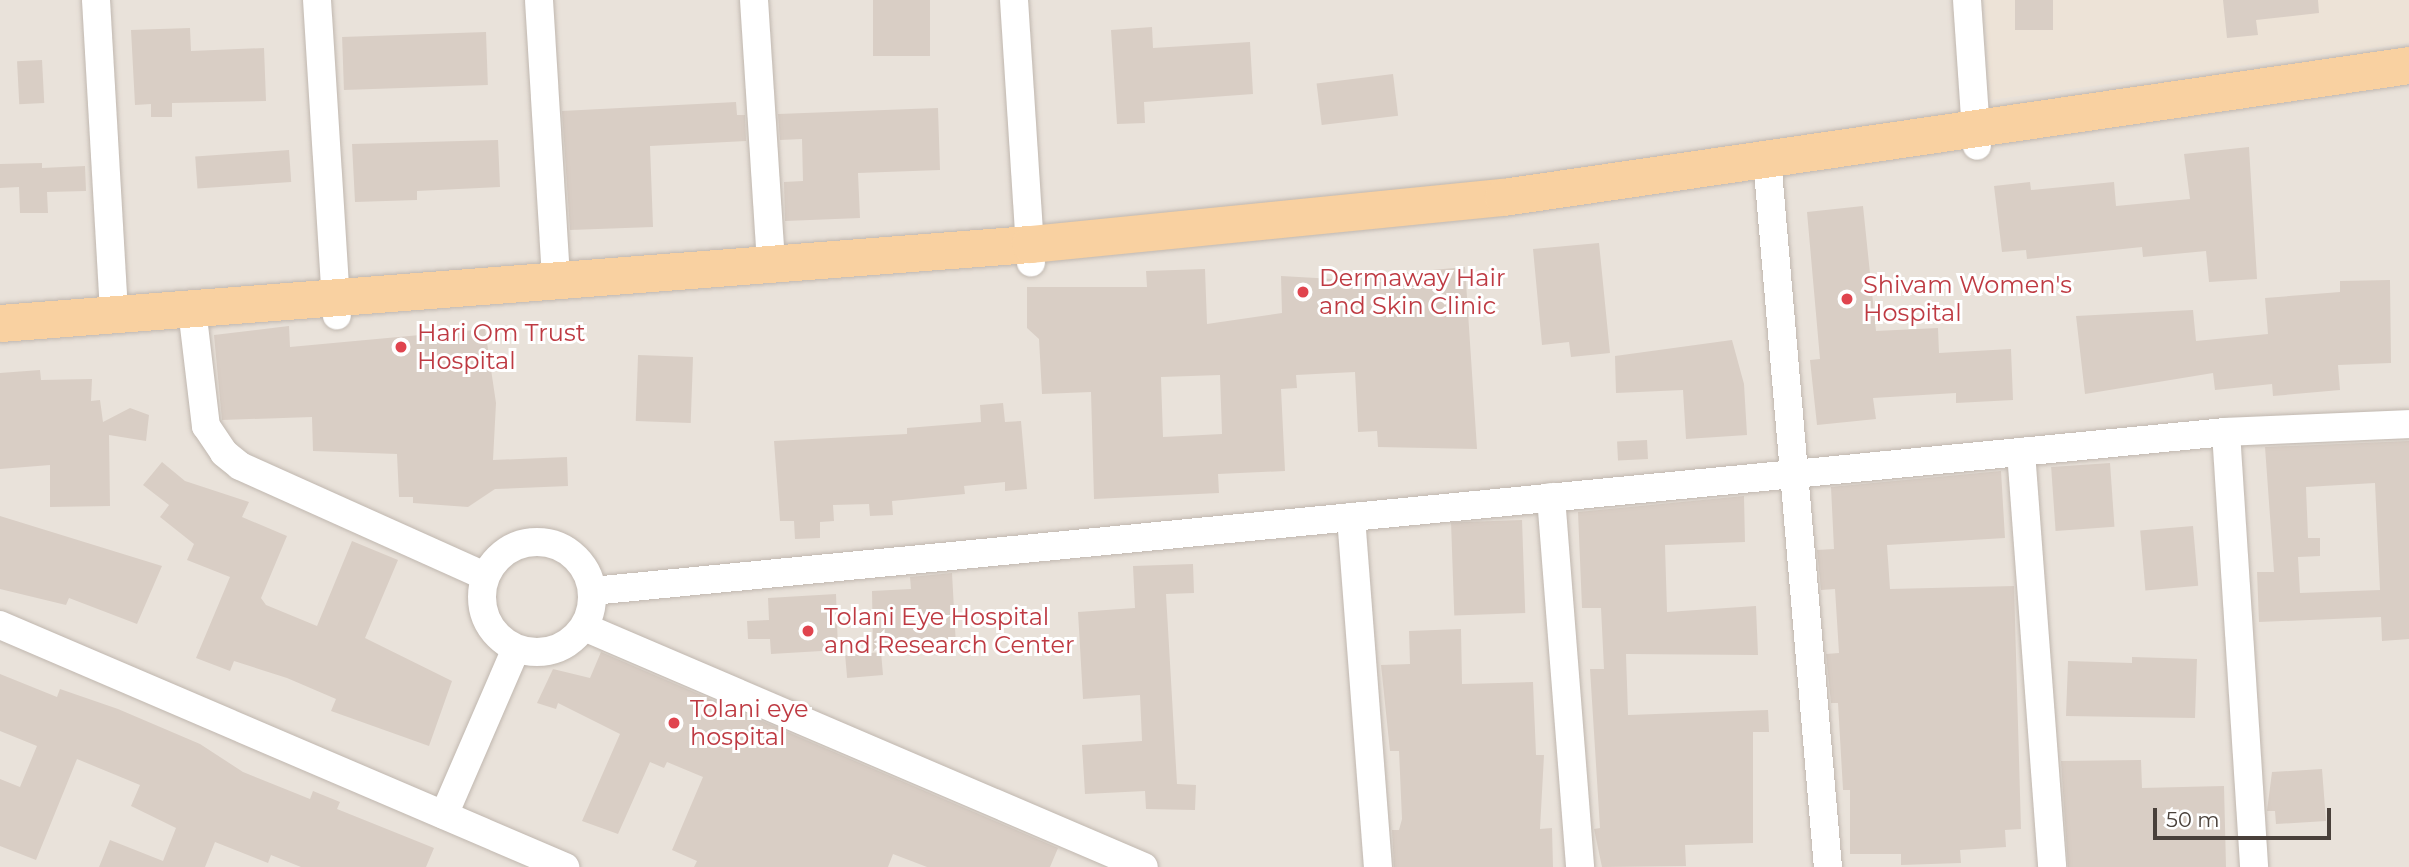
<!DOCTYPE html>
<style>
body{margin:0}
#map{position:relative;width:2409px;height:867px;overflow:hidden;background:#f5f1ec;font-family:Montserrat,sans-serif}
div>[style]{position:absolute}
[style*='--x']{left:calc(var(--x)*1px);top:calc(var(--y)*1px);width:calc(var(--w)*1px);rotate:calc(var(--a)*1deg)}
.residential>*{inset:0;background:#e9e2da;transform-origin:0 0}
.education>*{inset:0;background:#ede3d7}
.building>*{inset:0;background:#d9cec5;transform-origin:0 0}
.roads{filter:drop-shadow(0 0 2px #c0b7af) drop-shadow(0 0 2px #c0b7af)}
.minor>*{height:28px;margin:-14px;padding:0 14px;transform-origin:14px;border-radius:14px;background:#fff}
.minor>.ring{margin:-14px;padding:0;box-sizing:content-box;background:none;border:28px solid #fff;border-radius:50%}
.major>*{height:37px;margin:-18.5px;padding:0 18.5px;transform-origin:18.5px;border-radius:18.5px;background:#f9d1a1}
.dots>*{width:19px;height:19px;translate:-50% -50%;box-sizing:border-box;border:4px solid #fff;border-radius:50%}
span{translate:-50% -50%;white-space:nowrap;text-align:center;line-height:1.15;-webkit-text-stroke:6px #fff;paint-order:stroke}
.health-label{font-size:24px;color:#be3a42}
.left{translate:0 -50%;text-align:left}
.scale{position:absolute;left:2153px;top:808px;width:178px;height:32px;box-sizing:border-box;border:4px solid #49403a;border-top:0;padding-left:9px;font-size:21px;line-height:24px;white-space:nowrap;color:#49403a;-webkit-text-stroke:5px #fff;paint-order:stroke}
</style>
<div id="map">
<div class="residential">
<div style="left:0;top:0;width:2409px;height:867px"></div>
</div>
<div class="education">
<div style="clip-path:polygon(1984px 0,2409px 0,2409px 43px,1990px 100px)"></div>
</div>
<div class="building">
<div style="left:873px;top:0;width:57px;height:56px"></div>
<div style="left:2015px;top:0;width:38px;height:30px"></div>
<div style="clip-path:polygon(2223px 0,2318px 0,2319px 13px,2256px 20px,2258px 35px,2227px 38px)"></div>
<div style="clip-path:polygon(1152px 27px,1153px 48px,1250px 42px,1253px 94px,1144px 102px,1145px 123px,1117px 124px,1111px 30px)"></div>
<div style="clip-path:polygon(190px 28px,191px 51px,264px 48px,266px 101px,172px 103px,172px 117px,151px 117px,151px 104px,135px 105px,131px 30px)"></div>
<div style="left:486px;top:32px;width:53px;height:144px;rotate:88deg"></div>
<div style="left:42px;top:60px;width:43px;height:25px;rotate:87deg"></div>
<div style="left:1393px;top:74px;width:42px;height:77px;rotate:83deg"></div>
<div style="clip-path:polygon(736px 102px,737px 115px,745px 115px,746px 141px,650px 146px,653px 227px,570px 230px,562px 111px)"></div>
<div style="clip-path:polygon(938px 108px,940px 170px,858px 173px,860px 218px,785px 221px,784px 182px,803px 181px,802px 139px,780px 140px,778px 114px)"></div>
<div style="clip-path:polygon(498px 140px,500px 187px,417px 191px,417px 200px,355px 202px,352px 144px)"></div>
<div style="clip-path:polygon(2249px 147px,2257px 279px,2209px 282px,2206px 251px,2143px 257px,2142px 247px,2027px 259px,2026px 250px,2002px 252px,1994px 186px,2030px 182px,2031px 190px,2114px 182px,2116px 206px,2190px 199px,2184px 154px)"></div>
<div style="left:289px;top:150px;width:32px;height:94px;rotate:86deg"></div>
<div style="clip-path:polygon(42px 163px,42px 168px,85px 166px,86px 191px,47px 192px,48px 213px,20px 213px,19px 187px,0 188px,0 164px)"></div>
<div style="clip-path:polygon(1863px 206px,1876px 331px,1938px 328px,1939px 353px,2011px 349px,2013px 400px,1956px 403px,1956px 393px,1873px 398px,1876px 419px,1817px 425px,1810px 360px,1820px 359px,1807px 212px)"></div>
<div style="clip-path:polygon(1599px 243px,1610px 353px,1571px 357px,1569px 342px,1542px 345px,1533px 249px)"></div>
<div style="clip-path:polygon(evenodd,1465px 267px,1477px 449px,1378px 447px,1377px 431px,1358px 432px,1355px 372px,1296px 375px,1297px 388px,1281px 389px,1285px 471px,1218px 474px,1219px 493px,1094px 499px,1091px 392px,1042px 394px,1039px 339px,1027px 328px,1027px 287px,1147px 287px,1146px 271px,1205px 269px,1207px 324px,1282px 313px,1281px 276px,1334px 279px,1465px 267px,1220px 375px,1222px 434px,1163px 437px,1161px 377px,1220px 375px)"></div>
<div style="clip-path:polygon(2390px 280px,2391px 363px,2338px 365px,2340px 390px,2273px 396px,2272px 384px,2215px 390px,2213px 373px,2085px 394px,2076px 316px,2193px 310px,2196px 341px,2268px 334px,2265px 298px,2340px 292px,2340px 281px)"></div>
<div style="clip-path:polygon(289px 326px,290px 347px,485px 329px,496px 403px,493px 460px,567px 457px,568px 486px,495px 489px,468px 507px,413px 503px,413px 497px,399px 497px,397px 454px,313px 451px,312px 417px,222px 420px,214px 335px)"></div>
<div style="clip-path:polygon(1732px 340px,1744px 384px,1747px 435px,1686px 439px,1683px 390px,1616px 393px,1615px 356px)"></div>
<div style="left:693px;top:357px;width:66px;height:55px;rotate:92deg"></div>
<div style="clip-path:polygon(40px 370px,41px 380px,92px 379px,91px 401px,100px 400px,103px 422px,130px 408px,149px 415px,146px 441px,109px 435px,110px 506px,50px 507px,50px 465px,0 469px,0 373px)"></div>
<div style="clip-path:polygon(1003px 403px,1005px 422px,1021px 421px,1027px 489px,1005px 491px,1005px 482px,964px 486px,965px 494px,892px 501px,893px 515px,870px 516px,869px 504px,833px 505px,834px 521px,820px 522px,820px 538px,795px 539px,794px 521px,780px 521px,774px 441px,907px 434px,907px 428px,981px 422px,980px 405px)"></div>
<div style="left:1647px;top:440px;width:19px;height:30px;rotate:87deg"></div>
<div style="clip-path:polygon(evenodd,2409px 441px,2409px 639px,2382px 641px,2381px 617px,2259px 622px,2257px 572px,2274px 572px,2265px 447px,2409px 441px,2375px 483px,2380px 590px,2300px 593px,2298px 557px,2320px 556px,2320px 538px,2308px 538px,2306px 487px,2375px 483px)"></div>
<div style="clip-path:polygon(162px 462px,185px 481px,249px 502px,242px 517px,287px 536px,261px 598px,266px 605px,317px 626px,352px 541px,398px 560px,365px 638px,452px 681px,429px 746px,331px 711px,336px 699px,287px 678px,234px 661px,230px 671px,196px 658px,230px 577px,187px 560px,194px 544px,160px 517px,169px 505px,143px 485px)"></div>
<div style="left:2110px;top:463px;width:64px;height:59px;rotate:86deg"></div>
<div style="clip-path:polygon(2001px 471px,2005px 538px,1887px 545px,1890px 589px,2014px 586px,2021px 829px,2005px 830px,2006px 847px,1960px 850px,1961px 863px,1901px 865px,1901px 854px,1850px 854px,1850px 790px,1843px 790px,1838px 703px,1831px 703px,1826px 654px,1839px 653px,1835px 589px,1821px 590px,1817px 550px,1834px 549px,1831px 487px)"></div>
<div style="clip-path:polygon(1744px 496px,1745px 542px,1665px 545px,1667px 612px,1756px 606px,1758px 655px,1626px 654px,1628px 715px,1768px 710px,1769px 732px,1753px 732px,1753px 843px,1685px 845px,1686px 866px,1602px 867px,1594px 829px,1600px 828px,1590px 669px,1604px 669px,1601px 608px,1582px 608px,1578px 512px)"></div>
<div style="clip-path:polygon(0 516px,162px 566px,137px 624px,69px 598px,66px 605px,0 589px)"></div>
<div style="left:1522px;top:520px;width:93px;height:71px;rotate:88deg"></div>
<div style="left:2193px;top:526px;width:60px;height:53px;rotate:85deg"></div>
<div style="clip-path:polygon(1193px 564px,1194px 593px,1166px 594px,1177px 784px,1196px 785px,1195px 810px,1146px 809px,1145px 791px,1085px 794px,1082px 745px,1142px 741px,1140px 695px,1083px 699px,1078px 612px,1135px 608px,1133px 566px)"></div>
<div style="clip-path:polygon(952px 573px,956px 646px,873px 651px,872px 591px,911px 589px,910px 577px)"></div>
<div style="clip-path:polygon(836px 594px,838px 650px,771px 654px,770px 639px,748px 639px,747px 621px,769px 620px,768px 598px)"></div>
<div style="clip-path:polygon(1461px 629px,1462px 684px,1533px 682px,1536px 755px,1544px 755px,1540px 829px,1552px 828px,1553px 867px,1394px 867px,1392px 830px,1399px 830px,1402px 819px,1399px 751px,1390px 751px,1381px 665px,1410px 664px,1409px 631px)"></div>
<div style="clip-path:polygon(601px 652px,1058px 848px,1050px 867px,927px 867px,893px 854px,888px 867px,694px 867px,697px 861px,672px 850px,703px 777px,667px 762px,664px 768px,650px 762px,618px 834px,582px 821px,620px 734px,558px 703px,556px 709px,537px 703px,553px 669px,590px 678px)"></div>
<div style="left:881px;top:652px;width:23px;height:36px;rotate:85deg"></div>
<div style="clip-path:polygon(2132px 657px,2197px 659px,2195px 718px,2066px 716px,2068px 661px,2132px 663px)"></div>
<div style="clip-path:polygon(0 674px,57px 697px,60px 689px,118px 709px,200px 744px,243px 772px,310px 799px,313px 791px,340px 802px,337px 809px,434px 848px,426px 867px,301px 867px,271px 855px,268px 863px,215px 842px,205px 867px,99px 867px,110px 840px,163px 861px,176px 828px,131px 806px,140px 785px,77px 759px,36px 860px,0 846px,0 779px,20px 787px,37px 746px,0 731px)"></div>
<div style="clip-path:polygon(2141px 760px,2142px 788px,2224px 786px,2226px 867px,2068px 867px,2061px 761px)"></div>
<div style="clip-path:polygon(2322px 769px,2326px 821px,2276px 824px,2275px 811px,2267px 811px,2272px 772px)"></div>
</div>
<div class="roads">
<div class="minor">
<div style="--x:96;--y:0;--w:316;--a:86.7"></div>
<div style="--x:317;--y:0;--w:316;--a:86.4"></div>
<div style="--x:539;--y:0;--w:281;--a:86.5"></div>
<div style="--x:754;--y:0;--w:265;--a:86.3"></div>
<div style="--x:1014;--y:0;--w:263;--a:86.3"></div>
<div style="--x:1967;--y:0;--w:146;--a:86.1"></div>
<div style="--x:1767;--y:159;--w:711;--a:85.08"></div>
<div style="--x:194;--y:326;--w:101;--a:83.2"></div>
<div style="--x:206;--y:426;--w:32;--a:56"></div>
<div style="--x:224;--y:453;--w:21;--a:39"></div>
<div style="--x:240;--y:466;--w:269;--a:24.2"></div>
<div style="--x:2226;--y:432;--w:436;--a:86.3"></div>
<div style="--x:2021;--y:452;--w:416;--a:85.7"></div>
<div style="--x:1551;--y:497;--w:371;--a:85.5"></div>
<div style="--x:1351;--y:517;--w:351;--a:85.6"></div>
<div class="ring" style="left:482px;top:542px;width:82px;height:82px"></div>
<div style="--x:592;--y:591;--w:1642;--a:-5.56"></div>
<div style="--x:2226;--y:432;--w:183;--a:-2.5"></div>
<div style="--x:0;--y:625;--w:615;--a:23.19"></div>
<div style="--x:584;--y:627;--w:609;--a:23.2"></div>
<div style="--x:444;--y:815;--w:181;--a:-66.6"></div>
</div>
<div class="major">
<div style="--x:0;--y:323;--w:1033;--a:-4.39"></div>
<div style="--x:1030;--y:244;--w:475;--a:-5.7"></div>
<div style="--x:1503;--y:197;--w:916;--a:-8.29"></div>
</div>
</div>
<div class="dots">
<div style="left:1303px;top:292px;background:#e0444e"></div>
<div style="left:1847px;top:299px;background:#e0444e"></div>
<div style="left:401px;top:347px;background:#e0444e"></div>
<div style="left:808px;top:631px;background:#e0444e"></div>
<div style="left:674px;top:723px;background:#e0444e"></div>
</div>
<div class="health-label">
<span class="left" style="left:1319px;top:292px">Dermaway Hair<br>and Skin Clinic</span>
<span class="left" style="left:1863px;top:299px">Shivam Women's<br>Hospital</span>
<span class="left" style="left:417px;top:347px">Hari Om Trust<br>Hospital</span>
<span class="left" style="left:824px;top:631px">Tolani Eye Hospital<br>and Research Center</span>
<span class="left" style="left:690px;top:723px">Tolani eye<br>hospital</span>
</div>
<div class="scale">50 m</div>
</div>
